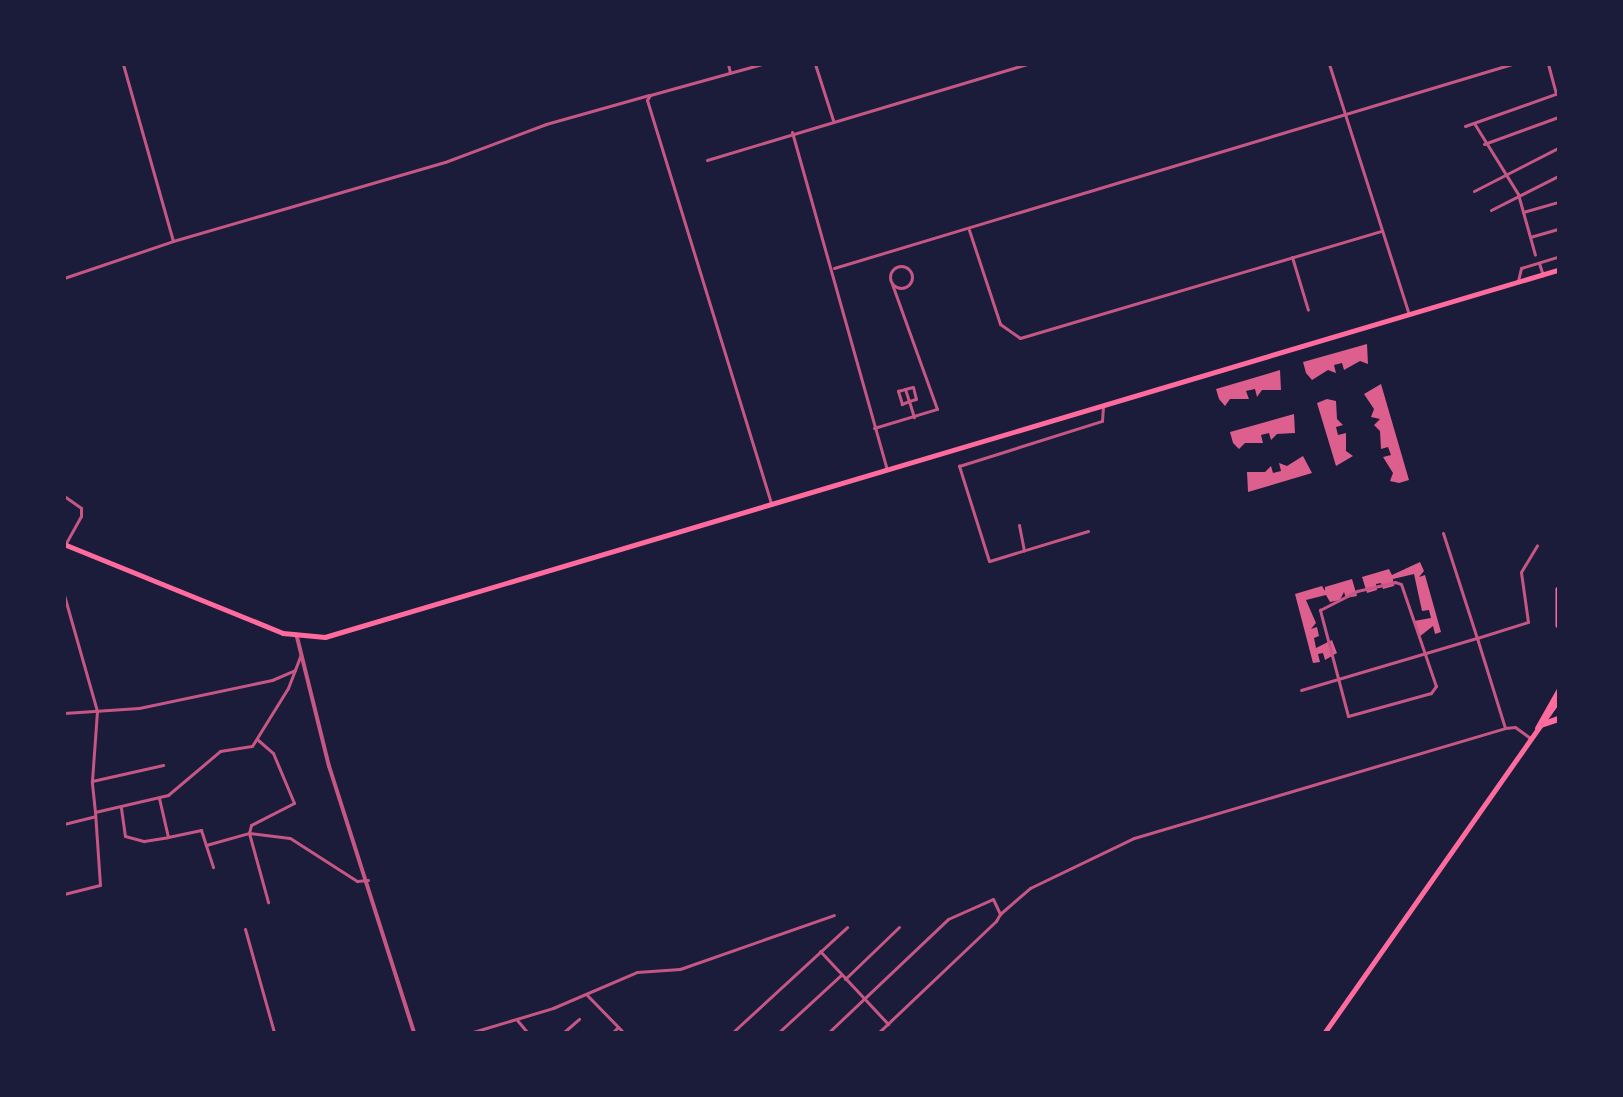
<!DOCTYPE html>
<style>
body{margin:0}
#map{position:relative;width:1623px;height:1097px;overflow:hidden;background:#1b1b3a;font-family:Roboto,sans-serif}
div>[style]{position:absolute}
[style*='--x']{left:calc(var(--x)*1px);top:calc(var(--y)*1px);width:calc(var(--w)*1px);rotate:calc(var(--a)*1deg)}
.building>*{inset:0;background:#dd5f8e}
.minor>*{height:3px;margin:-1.5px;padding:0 1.5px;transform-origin:1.5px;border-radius:1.5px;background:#c65784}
.minor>.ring{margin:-1.5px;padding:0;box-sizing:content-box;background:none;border:3px solid #c65784;border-radius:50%}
.tertiary>*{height:4px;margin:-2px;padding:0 2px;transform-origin:2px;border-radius:2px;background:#c65784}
.secondary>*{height:4.5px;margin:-2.25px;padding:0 2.25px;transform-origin:2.25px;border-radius:2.25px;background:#ff6b9d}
.motorway>*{height:6px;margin:-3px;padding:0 3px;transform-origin:3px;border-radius:3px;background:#ff6b9d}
span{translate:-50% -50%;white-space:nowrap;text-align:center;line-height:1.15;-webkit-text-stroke:6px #1b1b3a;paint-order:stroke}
.frame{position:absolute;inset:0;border:66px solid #1b1b3a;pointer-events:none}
</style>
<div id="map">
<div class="building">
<div style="clip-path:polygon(1367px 344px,1368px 364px,1360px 361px,1344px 370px,1342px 363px,1334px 365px,1336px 373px,1328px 370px,1312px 380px,1306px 373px,1303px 362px)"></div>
<div style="clip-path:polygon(1280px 370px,1281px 390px,1262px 390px,1257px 397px,1255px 389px,1246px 391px,1249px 399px,1230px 399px,1225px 406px,1219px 399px,1216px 389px)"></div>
<div style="clip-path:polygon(1381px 384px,1409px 480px,1399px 483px,1390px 481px,1393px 473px,1383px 457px,1391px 455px,1388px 447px,1381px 449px,1380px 431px,1374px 425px,1380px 419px,1371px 417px,1374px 409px,1364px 394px)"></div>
<div style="clip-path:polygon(1327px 399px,1336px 401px,1337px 419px,1343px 425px,1336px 427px,1338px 435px,1346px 433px,1346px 451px,1353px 456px,1336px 466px,1317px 403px)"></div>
<div style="clip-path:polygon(1294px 414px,1295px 433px,1277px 434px,1271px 440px,1269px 433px,1261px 435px,1263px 443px,1245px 443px,1239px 449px,1233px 443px,1230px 432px)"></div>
<div style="clip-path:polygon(1303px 456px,1312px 473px,1248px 492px,1247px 472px,1265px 472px,1271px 466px,1273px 473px,1281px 471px,1279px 463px,1287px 466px)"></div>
<div style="clip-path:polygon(1420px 562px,1424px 571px,1419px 577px,1425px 575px,1441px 632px,1435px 634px,1433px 626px,1419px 637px,1414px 621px,1431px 618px,1429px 610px,1422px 611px,1414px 574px,1393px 579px,1394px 586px,1383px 589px,1381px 583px,1376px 584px,1377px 590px,1367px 593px,1362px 577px,1389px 569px,1392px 575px)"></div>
<div style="clip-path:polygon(1352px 579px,1357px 596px,1346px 598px,1344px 592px,1340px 600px,1330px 602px,1326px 595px,1306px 600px,1316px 623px,1311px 629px,1317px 627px,1319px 636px,1314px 638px,1316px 648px,1332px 640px,1337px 653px,1325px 660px,1323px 653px,1318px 654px,1320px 662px,1313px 663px,1295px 594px,1322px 586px,1325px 591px,1325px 587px)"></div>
</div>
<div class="minor">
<div style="--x:728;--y:64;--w:9;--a:77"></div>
<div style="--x:762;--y:64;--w:116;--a:164.5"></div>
<div style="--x:650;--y:95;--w:6;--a:121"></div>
<div style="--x:647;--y:100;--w:422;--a:72.9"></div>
<div style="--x:815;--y:64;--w:59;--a:72.2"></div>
<div style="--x:1329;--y:64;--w:262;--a:72.3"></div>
<div style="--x:1548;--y:64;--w:31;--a:75"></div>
<div style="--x:1474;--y:123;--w:84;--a:58.2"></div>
<div style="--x:1518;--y:194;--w:63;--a:74.4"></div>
<div style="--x:1465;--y:126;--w:99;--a:-19.5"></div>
<div style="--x:792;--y:132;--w:350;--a:74.3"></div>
<div style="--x:1484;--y:144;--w:79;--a:-20"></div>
<div style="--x:707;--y:160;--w:335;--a:-16.7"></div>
<div style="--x:1474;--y:191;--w:94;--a:-27.1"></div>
<div style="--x:1491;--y:210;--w:75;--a:-26.9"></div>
<div style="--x:1523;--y:212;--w:36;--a:-16"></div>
<div style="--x:969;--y:230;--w:99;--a:71.7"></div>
<div style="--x:1000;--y:324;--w:24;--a:35"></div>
<div style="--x:1020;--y:338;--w:377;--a:-16.5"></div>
<div style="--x:1530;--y:237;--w:29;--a:-16"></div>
<div style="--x:173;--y:241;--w:283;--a:-16.2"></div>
<div style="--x:445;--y:162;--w:108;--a:-20.6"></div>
<div style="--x:546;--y:124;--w:107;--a:-15.7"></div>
<div style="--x:1292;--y:257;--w:55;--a:73.2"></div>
<div style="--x:1539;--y:263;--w:13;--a:72"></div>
<div class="ring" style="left:890px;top:266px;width:19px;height:19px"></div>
<div style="--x:834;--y:268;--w:708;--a:-16.75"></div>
<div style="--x:64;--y:278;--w:115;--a:-18.7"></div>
<div style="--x:173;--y:241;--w:184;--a:-105.8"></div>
<div style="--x:1518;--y:281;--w:13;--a:-77"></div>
<div style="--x:1521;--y:268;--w:39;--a:-17"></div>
<div style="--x:905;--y:389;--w:8;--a:-14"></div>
<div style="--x:913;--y:387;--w:12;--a:76"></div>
<div style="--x:916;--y:399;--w:7;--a:164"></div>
<div style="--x:909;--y:401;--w:8;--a:157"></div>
<div style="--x:902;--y:404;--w:14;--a:-107"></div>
<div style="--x:898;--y:391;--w:7;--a:-16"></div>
<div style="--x:905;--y:389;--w:13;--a:72"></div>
<div style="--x:909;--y:401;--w:17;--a:73"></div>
<div style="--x:874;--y:428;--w:66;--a:-16.8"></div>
<div style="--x:937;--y:409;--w:133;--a:-109.8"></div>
<div style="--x:64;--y:496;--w:21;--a:35"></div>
<div style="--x:81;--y:508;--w:8;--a:90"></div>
<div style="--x:81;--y:516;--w:33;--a:119"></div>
<div style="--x:1019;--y:525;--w:26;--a:79"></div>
<div style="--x:1088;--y:531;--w:103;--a:163.1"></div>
<div style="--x:989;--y:561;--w:100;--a:-107.5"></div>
<div style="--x:959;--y:466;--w:150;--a:-17.5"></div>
<div style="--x:1102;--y:421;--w:16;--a:-86"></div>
<div style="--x:1443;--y:533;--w:110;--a:72.1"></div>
<div style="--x:1477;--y:638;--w:53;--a:-17.4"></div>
<div style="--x:1528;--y:622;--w:50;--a:-98"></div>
<div style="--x:1521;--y:572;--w:31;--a:-59"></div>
<div style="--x:1395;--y:582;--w:6;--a:18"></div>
<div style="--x:1401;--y:584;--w:108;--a:71.1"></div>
<div style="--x:1436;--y:686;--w:9;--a:126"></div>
<div style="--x:1431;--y:693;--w:86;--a:164.5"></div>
<div style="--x:1348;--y:716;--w:110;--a:-104.8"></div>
<div style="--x:1320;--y:610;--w:42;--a:-27.2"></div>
<div style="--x:1357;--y:591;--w:39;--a:-13"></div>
<div style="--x:64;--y:595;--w:121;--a:74.1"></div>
<div style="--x:97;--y:711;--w:70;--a:94.1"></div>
<div style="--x:1301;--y:690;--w:184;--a:-16.5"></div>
<div style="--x:1477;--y:638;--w:94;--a:72.7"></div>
<div style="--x:64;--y:713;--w:75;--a:-3.8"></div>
<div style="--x:139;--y:708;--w:136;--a:-11.9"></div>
<div style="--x:272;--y:680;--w:25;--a:-23"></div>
<div style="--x:258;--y:740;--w:20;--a:41"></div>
<div style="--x:273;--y:753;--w:54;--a:67.2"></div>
<div style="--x:294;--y:803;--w:48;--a:152.9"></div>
<div style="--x:251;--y:825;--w:8;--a:104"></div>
<div style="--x:249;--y:833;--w:41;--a:7"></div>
<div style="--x:290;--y:838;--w:80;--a:32.7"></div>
<div style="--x:357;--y:881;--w:11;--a:-5"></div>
<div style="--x:121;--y:808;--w:28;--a:82"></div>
<div style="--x:125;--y:836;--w:20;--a:15"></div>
<div style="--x:144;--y:841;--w:24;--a:-9"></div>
<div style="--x:168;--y:837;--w:40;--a:-103"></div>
<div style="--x:95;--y:812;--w:31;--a:-96"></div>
<div style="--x:92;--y:781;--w:73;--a:-12.7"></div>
<div style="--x:64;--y:824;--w:32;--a:-14"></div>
<div style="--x:168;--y:837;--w:34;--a:-12"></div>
<div style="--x:201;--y:830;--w:39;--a:72"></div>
<div style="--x:206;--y:845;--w:45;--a:-15.6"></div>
<div style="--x:249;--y:833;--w:72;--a:74.6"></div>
<div style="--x:64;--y:894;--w:37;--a:-14"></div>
<div style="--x:100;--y:885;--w:73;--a:-93.9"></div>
<div style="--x:95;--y:812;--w:75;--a:-13.1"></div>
<div style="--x:168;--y:795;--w:68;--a:-40.2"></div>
<div style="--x:220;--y:751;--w:32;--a:-9"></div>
<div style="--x:252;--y:746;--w:68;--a:-58.2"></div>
<div style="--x:288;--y:688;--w:36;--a:-69"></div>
<div style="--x:1000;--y:914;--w:40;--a:-41"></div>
<div style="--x:1030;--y:888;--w:115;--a:-25.7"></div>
<div style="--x:1134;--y:838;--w:387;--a:-16.5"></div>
<div style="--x:1505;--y:728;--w:10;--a:-6"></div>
<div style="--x:1515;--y:727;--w:19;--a:36"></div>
<div style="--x:245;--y:929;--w:107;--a:74.3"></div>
<div style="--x:820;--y:951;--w:100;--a:47"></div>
<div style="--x:845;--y:979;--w:75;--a:-43.9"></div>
<div style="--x:587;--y:995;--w:52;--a:45.8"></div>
<div style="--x:517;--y:1020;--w:16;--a:50"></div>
<div style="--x:473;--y:1032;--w:84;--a:-16.7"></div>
<div style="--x:553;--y:1008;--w:91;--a:-23.2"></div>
<div style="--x:637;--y:972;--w:43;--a:-4"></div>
<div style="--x:680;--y:969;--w:163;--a:-19.3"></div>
<div style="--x:564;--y:1032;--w:20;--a:-41"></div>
<div style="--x:613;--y:1032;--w:7;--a:-45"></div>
<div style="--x:733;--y:1032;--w:155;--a:-42.6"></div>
<div style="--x:779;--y:1032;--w:84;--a:-42.6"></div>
<div style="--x:829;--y:1032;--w:164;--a:-43.5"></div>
<div style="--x:948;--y:919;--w:49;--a:-24"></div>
<div style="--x:993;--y:899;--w:17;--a:65"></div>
<div style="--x:1000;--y:914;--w:8;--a:120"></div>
<div style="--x:996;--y:921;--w:161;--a:136.5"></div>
</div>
<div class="tertiary">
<div style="--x:297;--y:637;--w:133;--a:76.1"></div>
<div style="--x:329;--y:766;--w:279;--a:72.3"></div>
</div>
<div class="secondary">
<div style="--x:64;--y:544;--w:236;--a:22.1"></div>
<div style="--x:283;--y:633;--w:42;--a:5.4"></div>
<div style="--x:325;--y:637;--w:1286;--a:-16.58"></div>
<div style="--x:1558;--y:589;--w:36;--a:90"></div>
<div style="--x:1537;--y:728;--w:43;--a:-60.4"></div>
<div style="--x:1325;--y:1032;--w:405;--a:-54.9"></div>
</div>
<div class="motorway">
<div style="--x:1541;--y:725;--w:18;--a:-19"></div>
</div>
<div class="frame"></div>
</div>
